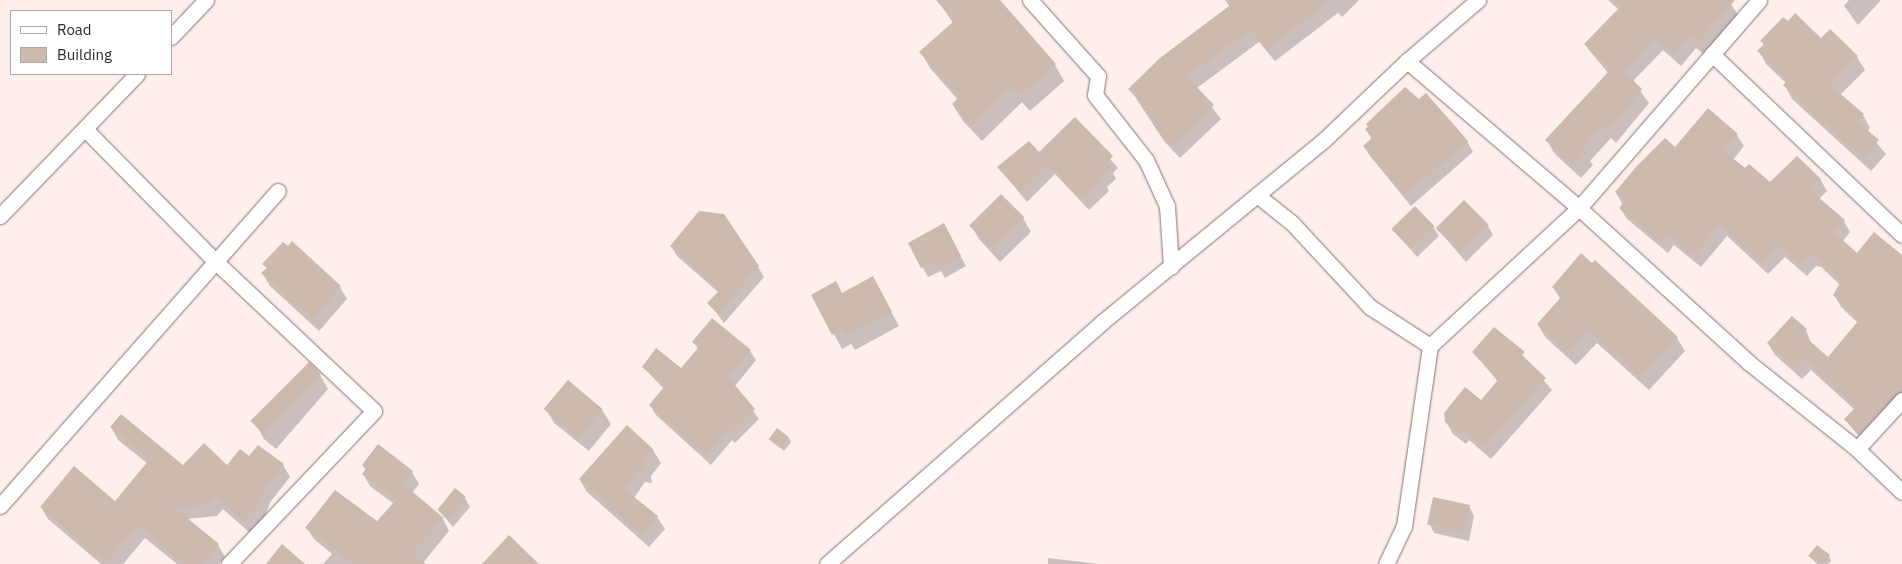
<!DOCTYPE html>
<style>
body{margin:0}
#map{position:relative;width:1902px;height:564px;overflow:hidden;background:#feefed;font-family:"IBM Plex Sans",sans-serif}
div>[style]{position:absolute}
[style*='--x']{left:calc(var(--x)*1px);top:calc(var(--y)*1px);width:calc(var(--w)*1px);rotate:calc(var(--a)*1deg)}
.shadow>*{inset:0;background:#0003}
.building>*{inset:0;background:#cdb9ae;transform-origin:0 0}
.roads{filter:drop-shadow(0 0 1px #887270) drop-shadow(0 0 1px #887270)}
.street>*{height:15px;margin:-7.5px;padding:0 7.5px;transform-origin:7.5px;border-radius:7.5px;background:#fff}
span{translate:-50% -50%;white-space:nowrap;text-align:center;line-height:1.15;-webkit-text-stroke:4.5px #fff;paint-order:stroke}
.legend{position:absolute;left:10px;top:10px;width:162px;height:65px;box-sizing:border-box;background:#fff;border:1px solid #ada9a9;margin:0;padding:6px 9px;list-style:none;font-size:15px;color:#322828}
.legend li{display:flex;align-items:center;gap:10px;height:25px}
.legend b{width:25px;border:1px solid #ada9a9}
</style>
<div id="map">
<div class="shadow">
<div style="clip-path:polygon(941px 0,999px 0,1055px 65px,1064px 81px,1030px 111px,1022px 102px,982px 141px,963px 121px,953px 105px,958px 100px,930px 68px,921px 52px,953px 23px,939px 2px)"></div>
<div style="clip-path:polygon(1225px 0,1359px 0,1342px 17px,1338px 13px,1275px 61px,1259px 42px,1197px 88px,1221px 119px,1180px 158px,1164px 141px,1130px 89px,1230px 7px)"></div>
<div style="clip-path:polygon(1608px 0,1728px 0,1739px 16px,1705px 55px,1696px 48px,1681px 66px,1663px 50px,1633px 81px,1649px 103px,1616px 143px,1611px 138px,1590px 161px,1593px 165px,1581px 178px,1554px 153px,1547px 140px,1608px 73px,1585px 45px,1619px 10px)"></div>
<div style="clip-path:polygon(1849px 0,1881px 0,1858px 25px,1844px 6px)"></div>
<div style="clip-path:polygon(1830px 30px,1857px 57px,1865px 70px,1840px 95px,1863px 115px,1870px 128px,1867px 132px,1886px 154px,1871px 171px,1792px 99px,1785px 86px,1787px 84px,1766px 64px,1759px 51px,1764px 45px,1762px 41px,1821px 40px)"></div>
<div style="clip-path:polygon(1708px 110px,1737px 135px,1744px 146px,1733px 160px,1745px 170px,1770px 183px,1820px 179px,1827px 191px,1819px 199px,1844px 221px,1850px 232px,1843px 241px,1857px 255px,1902px 257px,1902px 406px,1865px 444px,1845px 419px,1855px 410px,1811px 370px,1802px 379px,1775px 355px,1768px 343px,1806px 330px,1811px 343px,1828px 359px,1858px 323px,1841px 307px,1834px 295px,1840px 285px,1821px 267px,1816px 266px,1807px 276px,1785px 257px,1768px 274px,1727px 236px,1701px 267px,1674px 245px,1668px 253px,1627px 219px,1620px 208px,1623px 205px,1616px 193px,1676px 149px)"></div>
<div style="clip-path:polygon(1075px 119px,1118px 168px,1113px 173px,1116px 179px,1107px 187px,1109px 191px,1089px 210px,1055px 174px,1027px 202px,999px 168px,1039px 153px)"></div>
<div style="clip-path:polygon(1367px 130px,1467px 141px,1473px 152px,1411px 206px,1370px 156px,1364px 146px,1372px 140px)"></div>
<div style="clip-path:polygon(1023px 218px,1031px 232px,1000px 262px,979px 239px,971px 225px)"></div>
<div style="clip-path:polygon(1488px 226px,1493px 235px,1466px 262px,1437px 228px)"></div>
<div style="clip-path:polygon(1433px 227px,1439px 236px,1417px 257px,1393px 229px)"></div>
<div style="clip-path:polygon(949px 235px,966px 266px,945px 278px,941px 271px,928px 277px,910px 244px)"></div>
<div style="clip-path:polygon(292px 243px,340px 287px,347px 299px,319px 331px,270px 286px,263px 274px,267px 269px,264px 264px)"></div>
<div style="clip-path:polygon(671px 246px,758px 267px,764px 277px,724px 323px,709px 303px,719px 293px,677px 256px)"></div>
<div style="clip-path:polygon(1553px 287px,1677px 338px,1685px 351px,1649px 390px,1597px 343px,1576px 365px,1546px 338px,1538px 325px,1561px 300px)"></div>
<div style="clip-path:polygon(880px 292px,899px 326px,855px 350px,851px 344px,842px 349px,813px 295px)"></div>
<div style="clip-path:polygon(1509px 340px,1552px 390px,1491px 459px,1469px 440px,1466px 444px,1453px 434px,1446px 422px,1481px 402px,1498px 382px,1474px 352px)"></div>
<div style="clip-path:polygon(694px 342px,750px 351px,756px 360px,735px 386px,759px 419px,735px 443px,732px 440px,711px 465px,656px 415px,650px 405px,664px 389px,643px 367px,682px 370px,698px 350px)"></div>
<div style="clip-path:polygon(320px 375px,328px 389px,276px 449px,264px 439px,256px 424px)"></div>
<div style="clip-path:polygon(568px 382px,602px 410px,611px 424px,589px 451px,554px 423px,546px 409px)"></div>
<div style="clip-path:polygon(111px 427px,184px 467px,228px 467px,250px 458px,283px 465px,290px 477px,271px 501px,263px 521px,250px 533px,223px 509px,217px 516px,187px 519px,218px 545px,225px 557px,219px 564px,177px 564px,145px 538px,123px 564px,101px 564px,48px 519px,41px 507px,115px 503px,148px 464px,118px 440px)"></div>
<div style="clip-path:polygon(789px 438px,791px 442px,784px 451px,771px 439px)"></div>
<div style="clip-path:polygon(653px 450px,661px 463px,651px 476px,652px 483px,645px 482px,634px 498px,657px 517px,665px 529px,649px 547px,587px 492px,580px 480px)"></div>
<div style="clip-path:polygon(363px 465px,412px 472px,419px 484px,412px 493px,443px 519px,449px 531px,422px 564px,323px 564px,332px 554px,314px 539px,307px 528px,377px 523px,394px 504px,370px 486px,363px 474px,366px 471px)"></div>
<div style="clip-path:polygon(465px 498px,470px 507px,453px 527px,438px 510px)"></div>
<div style="clip-path:polygon(1469px 506px,1474px 516px,1469px 541px,1434px 533px,1429px 523px)"></div>
<div style="clip-path:polygon(1809px 556px,1829px 556px,1831px 561px,1828px 564px,1817px 564px)"></div>
<div style="clip-path:polygon(1048px 558px,1099px 564px,1048px 564px)"></div>
</div>
<div class="building">
<div style="clip-path:polygon(936px 0,1000px 0,1056px 64px,1020px 96px,1012px 87px,972px 126px,952px 104px,959px 97px,919px 52px,954px 21px)"></div>
<div style="clip-path:polygon(1237px 0,1330px 0,1267px 49px,1250px 30px,1187px 77px,1214px 105px,1172px 146px,1155px 128px,1158px 125px,1143px 109px,1146px 107px,1128px 89px,1160px 58px)"></div>
<div style="clip-path:polygon(1613px 0,1735px 0,1698px 43px,1689px 36px,1673px 54px,1655px 38px,1624px 71px,1642px 89px,1608px 131px,1603px 126px,1583px 149px,1586px 152px,1574px 166px,1545px 140px,1610px 70px,1584px 44px,1620px 7px)"></div>
<div style="clip-path:polygon(1795px 13px,1821px 38px,1830px 29px,1858px 56px,1830px 85px,1864px 114px,1858px 122px,1879px 140px,1863px 159px,1783px 85px,1788px 80px,1757px 51px,1764px 44px,1760px 41px,1783px 17px,1788px 21px)"></div>
<div style="clip-path:polygon(1405px 87px,1419px 99px,1426px 93px,1468px 141px,1404px 196px,1363px 146px,1372px 138px,1365px 129px,1368px 127px,1366px 124px)"></div>
<div style="clip-path:polygon(1708px 108px,1738px 134px,1724px 151px,1745px 168px,1749px 164px,1770px 182px,1797px 156px,1821px 179px,1810px 190px,1845px 220px,1834px 232px,1857px 253px,1874px 232px,1902px 255px,1902px 390px,1858px 434px,1844px 419px,1856px 407px,1804px 359px,1795px 369px,1767px 343px,1792px 316px,1807px 329px,1802px 334px,1828px 357px,1859px 320px,1833px 295px,1841px 281px,1813px 256px,1809px 255px,1800px 265px,1778px 246px,1761px 264px,1720px 225px,1694px 256px,1667px 234px,1661px 243px,1619px 208px,1625px 201px,1615px 192px,1636px 167px,1665px 138px,1675px 147px)"></div>
<div style="clip-path:polygon(1075px 117px,1113px 156px,1106px 163px,1111px 167px,1101px 176px,1104px 179px,1082px 200px,1048px 164px,1020px 192px,997px 167px,1029px 141px,1039px 152px)"></div>
<div style="left:1001px;top:194px;width:33px;height:45px;rotate:45deg"></div>
<div style="left:1464px;top:200px;width:35px;height:40px;rotate:45deg"></div>
<div style="left:1415px;top:206px;width:28px;height:33px;rotate:46deg"></div>
<div style="clip-path:polygon(699px 211px,724px 214px,759px 266px,718px 314px,707px 303px,720px 290px,670px 246px)"></div>
<div style="clip-path:polygon(944px 223px,961px 256px,938px 269px,934px 261px,921px 268px,908px 243px)"></div>
<div style="clip-path:polygon(292px 241px,341px 286px,312px 320px,261px 273px,267px 268px,262px 264px,283px 242px,288px 246px)"></div>
<div style="clip-path:polygon(1581px 253px,1592px 263px,1595px 260px,1678px 337px,1641px 377px,1588px 330px,1568px 352px,1537px 324px,1562px 296px,1552px 287px)"></div>
<div style="clip-path:polygon(873px 276px,892px 312px,845px 336px,842px 330px,832px 335px,811px 295px,836px 281px,842px 293px)"></div>
<div style="clip-path:polygon(712px 318px,751px 350px,728px 377px,755px 409px,729px 434px,726px 431px,705px 456px,649px 405px,665px 386px,642px 367px,656px 348px,681px 368px,699px 347px,692px 342px)"></div>
<div style="clip-path:polygon(1494px 327px,1525px 352px,1522px 355px,1546px 378px,1484px 448px,1462px 429px,1458px 433px,1445px 422px,1444px 413px,1465px 387px,1481px 400px,1498px 380px,1472px 352px)"></div>
<div style="left:309px;top:362px;width:17px;height:83px;rotate:45deg"></div>
<div style="left:568px;top:380px;width:45px;height:38px;rotate:40deg"></div>
<div style="clip-path:polygon(121px 414px,183px 465px,204px 443px,227px 465px,240px 449px,249px 456px,258px 445px,284px 464px,265px 489px,257px 508px,242px 521px,215px 497px,210px 504px,175px 508px,219px 544px,202px 564px,184px 564px,138px 526px,106px 563px,40px 507px,74px 466px,115px 501px,149px 460px,110px 427px)"></div>
<div style="clip-path:polygon(627px 425px,654px 450px,644px 463px,646px 471px,638px 470px,624px 489px,658px 516px,642px 535px,579px 479px)"></div>
<div style="left:777px;top:428px;width:15px;height:14px;rotate:37deg"></div>
<div style="clip-path:polygon(378px 444px,413px 471px,403px 484px,444px 518px,412px 553px,426px 564px,353px 564px,305px 528px,335px 490px,377px 521px,396px 500px,362px 474px,366px 469px,362px 465px)"></div>
<div style="left:455px;top:488px;width:14px;height:28px;rotate:39deg"></div>
<div style="left:1433px;top:497px;width:38px;height:28px;rotate:12deg"></div>
<div style="clip-path:polygon(509px 535px,539px 564px,482px 564px)"></div>
<div style="clip-path:polygon(282px 544px,305px 564px,266px 564px)"></div>
<div style="clip-path:polygon(1817px 545px,1830px 555px,1822px 564px,1808px 556px)"></div>
</div>
<div class="roads">
<div class="street">
<div style="--x:1030;--y:0;--w:102;--a:48.2"></div>
<div style="--x:1098;--y:76;--w:19;--a:99"></div>
<div style="--x:1095;--y:95;--w:83;--a:51.9"></div>
<div style="--x:1146;--y:160;--w:51;--a:65.5"></div>
<div style="--x:1167;--y:206;--w:61;--a:86.2"></div>
<div style="--x:171;--y:37;--w:51;--a:-46.6"></div>
<div style="--x:1712;--y:54;--w:262;--a:43.6"></div>
<div style="--x:1407;--y:61;--w:226;--a:40.5"></div>
<div style="--x:1579;--y:208;--w:229;--a:42.3"></div>
<div style="--x:1748;--y:362;--w:139;--a:38.6"></div>
<div style="--x:1857;--y:449;--w:62;--a:43.7"></div>
<div style="--x:85;--y:129;--w:187;--a:45.4"></div>
<div style="--x:216;--y:262;--w:217;--a:43.3"></div>
<div style="--x:374;--y:411;--w:211;--a:133.5"></div>
<div style="--x:1257;--y:195;--w:45;--a:38.7"></div>
<div style="--x:1292;--y:223;--w:115;--a:47.1"></div>
<div style="--x:1370;--y:307;--w:72;--a:33"></div>
<div style="--x:1430;--y:346;--w:182;--a:98.2"></div>
<div style="--x:1404;--y:526;--w:42;--a:115.3"></div>
<div style="--x:0;--y:216;--w:197;--a:-46"></div>
<div style="--x:1430;--y:346;--w:203;--a:-42.8"></div>
<div style="--x:1579;--y:208;--w:275;--a:-49.1"></div>
<div style="--x:1857;--y:449;--w:67;--a:-47.4"></div>
<div style="--x:0;--y:506;--w:420;--a:-48.6"></div>
<div style="--x:827;--y:564;--w:365;--a:-41.3"></div>
<div style="--x:1101;--y:323;--w:288;--a:-39.4"></div>
<div style="--x:1324;--y:140;--w:115;--a:-43.6"></div>
<div style="--x:1407;--y:61;--w:94;--a:-40.7"></div>
</div>
</div>
<ul class="legend">
<li><b style="height:6px;background:#fff"></b>Road</li>
<li><b style="height:14px;background:#cdb9ae"></b>Building</li>
</ul>
</div>
